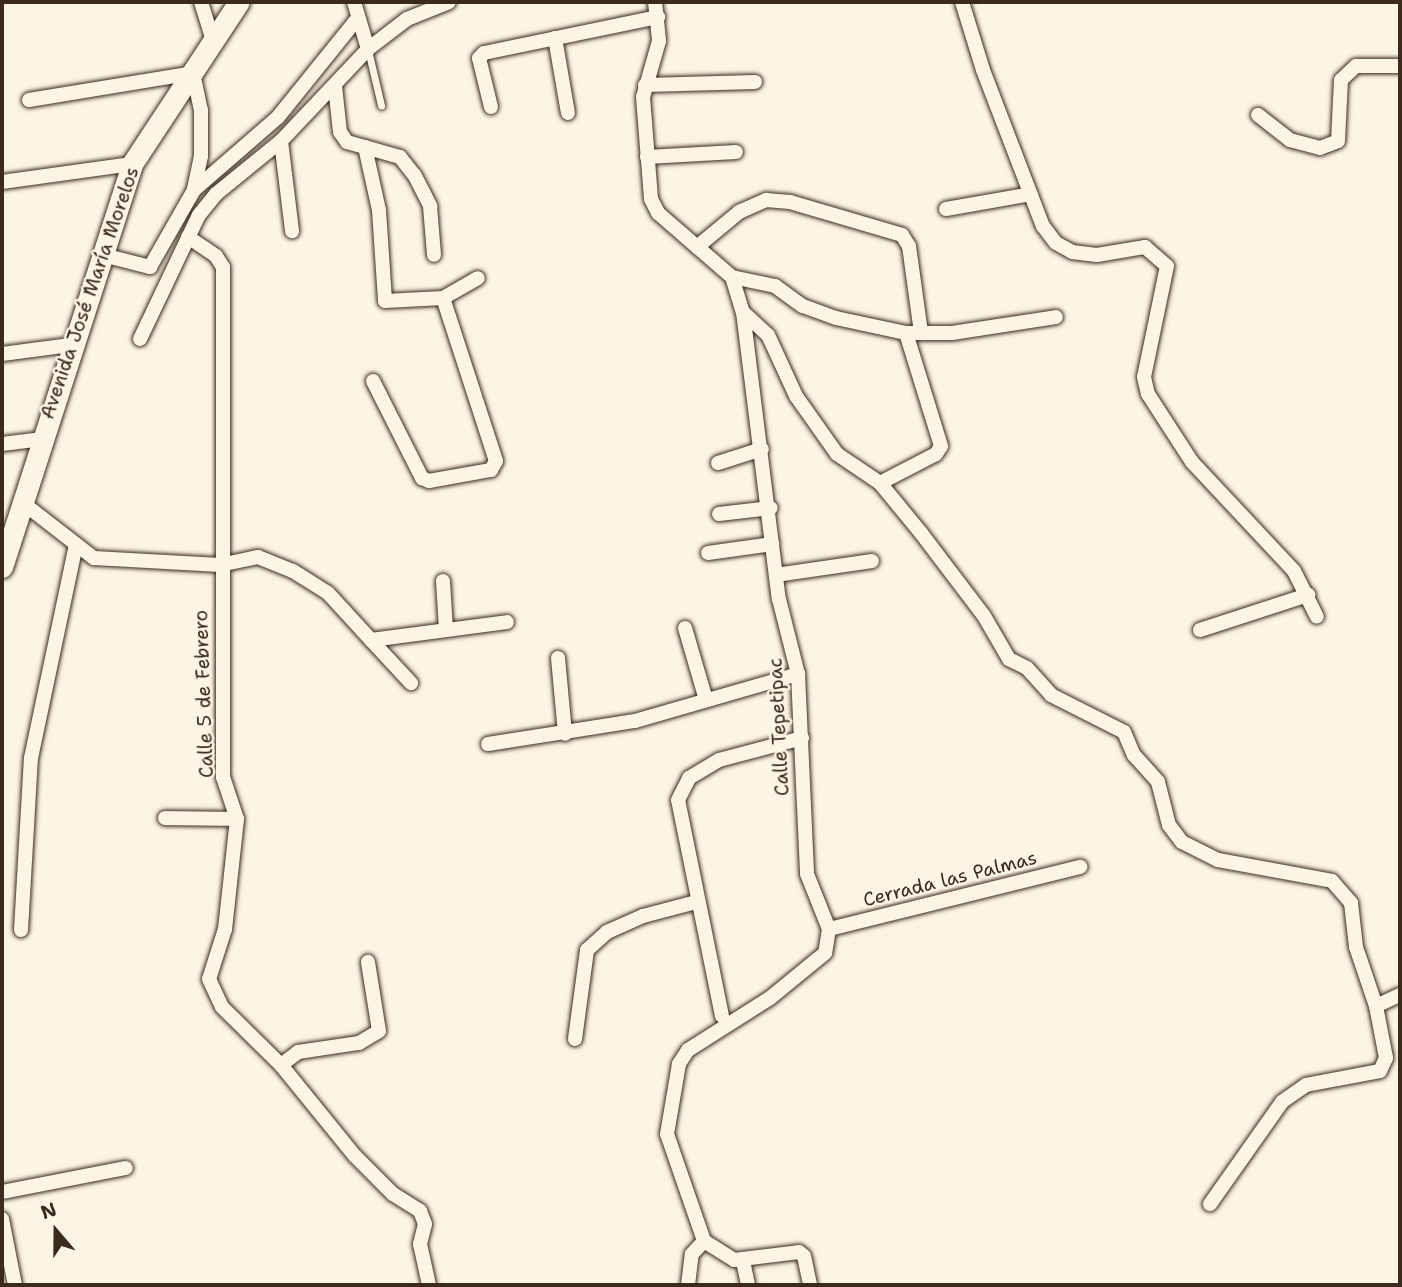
<!DOCTYPE html>
<meta charset="utf-8">
<style>
body{margin:0}
#map{position:relative;width:1402px;height:1287px;overflow:hidden;background:#fcf5e5;font-family:"Shantell Sans",sans-serif}
div>[style]{position:absolute}
[style*='--x']{left:calc(var(--x)*1px);top:calc(var(--y)*1px);width:calc(var(--w)*1px);rotate:calc(var(--a)*1deg)}
.roads{filter:drop-shadow(0 0 2px #3b2a1e) drop-shadow(0 0 2px #3b2a1e)}
.lane>*{height:7px;margin:-3.5px;padding:0 3.5px;transform-origin:3.5px;border-radius:3.5px;background:#fcf5e5}
.street>*{height:14px;margin:-7px;padding:0 7px;transform-origin:7px;border-radius:7px;background:#fcf5e5}
.secondary>*{height:21px;margin:-10.5px;padding:0 10.5px;transform-origin:10.5px;border-radius:10.5px;background:#fcf5e5}
span{translate:-50% -50%;white-space:nowrap;text-align:center;line-height:1.15;-webkit-text-stroke:5px #fcf5e5;paint-order:stroke}
.street-label{font-size:19px;color:#3b2a1e}
.frame{position:absolute;inset:0;border:4px solid #3b2a1e;pointer-events:none}
.north{position:absolute;left:21px;top:1196px;width:70px;height:70px;-webkit-text-stroke:5px #fcf5e5;paint-order:stroke;rotate:340deg;font-size:19px;font-weight:700;line-height:28px;text-align:center;color:#3b2a1e}
.north::after{content:'';display:block;margin:auto;width:24px;height:32px;background:#3b2a1e;clip-path:polygon(50% 0,100% 100%,50% 72%,0 100%)}
</style>
<div id="map">
<div class="roads">
<div class="lane">
<div style="--x:368;--y:50;--w:57;--a:76.7"></div>
</div>
<div class="street">
<div style="--x:201;--y:2;--w:44;--a:72.8"></div>
<div style="--x:354;--y:2;--w:49;--a:73.4"></div>
<div style="--x:655;--y:2;--w:39;--a:84"></div>
<div style="--x:659;--y:41;--w:58;--a:105.9"></div>
<div style="--x:643;--y:97;--w:102;--a:85.5"></div>
<div style="--x:651;--y:199;--w:16;--a:63"></div>
<div style="--x:658;--y:213;--w:98;--a:40.9"></div>
<div style="--x:732;--y:277;--w:37;--a:73"></div>
<div style="--x:743;--y:312;--w:289;--a:82.9"></div>
<div style="--x:779;--y:599;--w:77;--a:75.8"></div>
<div style="--x:798;--y:674;--w:200;--a:87.4"></div>
<div style="--x:807;--y:874;--w:59;--a:68.2"></div>
<div style="--x:829;--y:929;--w:24;--a:99"></div>
<div style="--x:825;--y:953;--w:71;--a:140.7"></div>
<div style="--x:770;--y:998;--w:97;--a:147.6"></div>
<div style="--x:688;--y:1050;--w:17;--a:123"></div>
<div style="--x:679;--y:1064;--w:71;--a:99.7"></div>
<div style="--x:667;--y:1134;--w:113;--a:70.9"></div>
<div style="--x:962;--y:2;--w:71;--a:72.8"></div>
<div style="--x:983;--y:70;--w:167;--a:69"></div>
<div style="--x:1043;--y:226;--w:21;--a:53"></div>
<div style="--x:1056;--y:243;--w:18;--a:29"></div>
<div style="--x:1072;--y:252;--w:25;--a:7"></div>
<div style="--x:1097;--y:255;--w:49;--a:-9.5"></div>
<div style="--x:1145;--y:247;--w:29;--a:41"></div>
<div style="--x:1167;--y:266;--w:113;--a:101.7"></div>
<div style="--x:1144;--y:377;--w:17;--a:77"></div>
<div style="--x:1148;--y:394;--w:81;--a:57.1"></div>
<div style="--x:1192;--y:462;--w:149;--a:46.9"></div>
<div style="--x:1294;--y:571;--w:51;--a:63.4"></div>
<div style="--x:555;--y:38;--w:76;--a:80.2"></div>
<div style="--x:645;--y:85;--w:110;--a:-1.6"></div>
<div style="--x:335;--y:86;--w:46;--a:83.8"></div>
<div style="--x:340;--y:132;--w:12;--a:55"></div>
<div style="--x:347;--y:142;--w:55;--a:15.8"></div>
<div style="--x:400;--y:157;--w:24;--a:52"></div>
<div style="--x:415;--y:176;--w:34;--a:63"></div>
<div style="--x:430;--y:206;--w:49;--a:85.3"></div>
<div style="--x:29;--y:100;--w:166;--a:-9.3"></div>
<div style="--x:193;--y:73;--w:38;--a:78"></div>
<div style="--x:201;--y:110;--w:46;--a:90"></div>
<div style="--x:201;--y:156;--w:35;--a:102"></div>
<div style="--x:491;--y:107;--w:50;--a:-103.8"></div>
<div style="--x:479;--y:58;--w:7;--a:-45"></div>
<div style="--x:484;--y:53;--w:178;--a:-11.7"></div>
<div style="--x:1258;--y:115;--w:41;--a:38"></div>
<div style="--x:1290;--y:140;--w:31;--a:15"></div>
<div style="--x:1320;--y:148;--w:19;--a:-21"></div>
<div style="--x:1338;--y:141;--w:61;--a:-87.2"></div>
<div style="--x:1341;--y:80;--w:21;--a:-43"></div>
<div style="--x:1356;--y:66;--w:44;--a:0"></div>
<div style="--x:281;--y:141;--w:91;--a:83"></div>
<div style="--x:365;--y:147;--w:65;--a:77.5"></div>
<div style="--x:379;--y:210;--w:91;--a:86.2"></div>
<div style="--x:385;--y:301;--w:58;--a:-3"></div>
<div style="--x:443;--y:298;--w:40;--a:-29.7"></div>
<div style="--x:647;--y:157;--w:89;--a:-3.2"></div>
<div style="--x:2;--y:182;--w:131;--a:-7.9"></div>
<div style="--x:946;--y:209;--w:86;--a:-10"></div>
<div style="--x:188;--y:237;--w:34;--a:34"></div>
<div style="--x:216;--y:256;--w:13;--a:58"></div>
<div style="--x:223;--y:267;--w:510;--a:90"></div>
<div style="--x:223;--y:777;--w:44;--a:71.6"></div>
<div style="--x:237;--y:819;--w:111;--a:96.2"></div>
<div style="--x:225;--y:929;--w:52;--a:107.7"></div>
<div style="--x:209;--y:979;--w:31;--a:65"></div>
<div style="--x:222;--y:1007;--w:83;--a:44.5"></div>
<div style="--x:281;--y:1065;--w:117;--a:50.9"></div>
<div style="--x:355;--y:1156;--w:54;--a:45"></div>
<div style="--x:393;--y:1194;--w:32;--a:32"></div>
<div style="--x:420;--y:1211;--w:14;--a:69"></div>
<div style="--x:425;--y:1224;--w:21;--a:104"></div>
<div style="--x:420;--y:1244;--w:42;--a:77.6"></div>
<div style="--x:697;--y:247;--w:55;--a:-39.8"></div>
<div style="--x:739;--y:212;--w:30;--a:-24"></div>
<div style="--x:766;--y:200;--w:24;--a:5"></div>
<div style="--x:790;--y:202;--w:117;--a:16.4"></div>
<div style="--x:902;--y:235;--w:13;--a:58"></div>
<div style="--x:909;--y:246;--w:87;--a:82.1"></div>
<div style="--x:103;--y:255;--w:49;--a:14.3"></div>
<div style="--x:150;--y:267;--w:89;--a:-60.3"></div>
<div style="--x:194;--y:190;--w:111;--a:-41"></div>
<div style="--x:278;--y:117;--w:127;--a:-51.1"></div>
<div style="--x:732;--y:277;--w:44;--a:11.8"></div>
<div style="--x:775;--y:286;--w:34;--a:36"></div>
<div style="--x:803;--y:306;--w:35;--a:20"></div>
<div style="--x:836;--y:318;--w:72;--a:12.1"></div>
<div style="--x:906;--y:333;--w:46;--a:0"></div>
<div style="--x:952;--y:333;--w:105;--a:-8.7"></div>
<div style="--x:743;--y:312;--w:34;--a:43"></div>
<div style="--x:768;--y:335;--w:67;--a:65.3"></div>
<div style="--x:796;--y:396;--w:71;--a:54.7"></div>
<div style="--x:837;--y:454;--w:52;--a:34"></div>
<div style="--x:880;--y:483;--w:65;--a:50.6"></div>
<div style="--x:921;--y:533;--w:104;--a:52.8"></div>
<div style="--x:984;--y:616;--w:50;--a:59.8"></div>
<div style="--x:1009;--y:659;--w:20;--a:27"></div>
<div style="--x:1027;--y:668;--w:36;--a:48"></div>
<div style="--x:1051;--y:695;--w:82;--a:26.9"></div>
<div style="--x:1124;--y:732;--w:25;--a:67"></div>
<div style="--x:1134;--y:755;--w:36;--a:48"></div>
<div style="--x:1158;--y:782;--w:44;--a:75.7"></div>
<div style="--x:1169;--y:825;--w:21;--a:53"></div>
<div style="--x:1182;--y:842;--w:40;--a:26.6"></div>
<div style="--x:1218;--y:860;--w:116;--a:10.4"></div>
<div style="--x:1332;--y:881;--w:29;--a:49"></div>
<div style="--x:1351;--y:903;--w:44;--a:83.5"></div>
<div style="--x:1356;--y:947;--w:62;--a:71.3"></div>
<div style="--x:1376;--y:1006;--w:53;--a:79.1"></div>
<div style="--x:1386;--y:1058;--w:14;--a:115"></div>
<div style="--x:1380;--y:1071;--w:75;--a:169.3"></div>
<div style="--x:1306;--y:1085;--w:29;--a:145"></div>
<div style="--x:1282;--y:1102;--w:125;--a:125.2"></div>
<div style="--x:140;--y:339;--w:137;--a:-64.6"></div>
<div style="--x:199;--y:215;--w:27;--a:-51"></div>
<div style="--x:216;--y:194;--w:84;--a:-39.2"></div>
<div style="--x:281;--y:141;--w:127;--a:-46.6"></div>
<div style="--x:368;--y:49;--w:49;--a:-37.6"></div>
<div style="--x:407;--y:19;--w:45;--a:-22"></div>
<div style="--x:2;--y:354;--w:69;--a:-7.5"></div>
<div style="--x:373;--y:381;--w:109;--a:63.2"></div>
<div style="--x:422;--y:478;--w:8;--a:23"></div>
<div style="--x:429;--y:481;--w:63;--a:-10.1"></div>
<div style="--x:491;--y:470;--w:10;--a:-61"></div>
<div style="--x:496;--y:461;--w:171;--a:-108"></div>
<div style="--x:2;--y:444;--w:39;--a:-7"></div>
<div style="--x:718;--y:463;--w:46;--a:-17.7"></div>
<div style="--x:880;--y:483;--w:63;--a:-27.4"></div>
<div style="--x:936;--y:454;--w:9;--a:-58"></div>
<div style="--x:941;--y:446;--w:118;--a:-107.2"></div>
<div style="--x:23;--y:503;--w:90;--a:37.8"></div>
<div style="--x:94;--y:558;--w:126;--a:3.2"></div>
<div style="--x:220;--y:565;--w:39;--a:-12"></div>
<div style="--x:258;--y:557;--w:38;--a:22"></div>
<div style="--x:293;--y:571;--w:41;--a:32.2"></div>
<div style="--x:328;--y:593;--w:64;--a:47.5"></div>
<div style="--x:371;--y:640;--w:137;--a:-7.5"></div>
<div style="--x:719;--y:514;--w:52;--a:-6.6"></div>
<div style="--x:708;--y:553;--w:65;--a:-8"></div>
<div style="--x:776;--y:575;--w:97;--a:-8.3"></div>
<div style="--x:443;--y:581;--w:49;--a:86.5"></div>
<div style="--x:685;--y:628;--w:75;--a:73.7"></div>
<div style="--x:1200;--y:630;--w:114;--a:-18"></div>
<div style="--x:371;--y:640;--w:59;--a:47.1"></div>
<div style="--x:558;--y:658;--w:76;--a:84.7"></div>
<div style="--x:488;--y:744;--w:149;--a:-8.9"></div>
<div style="--x:635;--y:721;--w:170;--a:-16.1"></div>
<div style="--x:165;--y:818;--w:72;--a:0.8"></div>
<div style="--x:829;--y:929;--w:259;--a:-13.9"></div>
<div style="--x:21;--y:930;--w:172;--a:-86.7"></div>
<div style="--x:31;--y:758;--w:218;--a:-78.1"></div>
<div style="--x:1376;--y:1006;--w:26;--a:-25"></div>
<div style="--x:722;--y:1016;--w:220;--a:-101.5"></div>
<div style="--x:678;--y:800;--w:25;--a:-63"></div>
<div style="--x:689;--y:778;--w:35;--a:-31"></div>
<div style="--x:719;--y:760;--w:86;--a:-14.8"></div>
<div style="--x:575;--y:1039;--w:90;--a:-82.3"></div>
<div style="--x:587;--y:950;--w:27;--a:-42"></div>
<div style="--x:607;--y:932;--w:39;--a:-24"></div>
<div style="--x:643;--y:916;--w:55;--a:-14.8"></div>
<div style="--x:281;--y:1065;--w:21;--a:-37"></div>
<div style="--x:298;--y:1052;--w:62;--a:-8.4"></div>
<div style="--x:359;--y:1043;--w:23;--a:-31"></div>
<div style="--x:379;--y:1031;--w:70;--a:-99.1"></div>
<div style="--x:2;--y:1192;--w:126;--a:-11"></div>
<div style="--x:2;--y:1219;--w:67;--a:78.9"></div>
<div style="--x:704;--y:1241;--w:36;--a:32"></div>
<div style="--x:734;--y:1260;--w:65;--a:-7"></div>
<div style="--x:799;--y:1252;--w:6;--a:39"></div>
<div style="--x:804;--y:1256;--w:30;--a:78"></div>
<div style="--x:743;--y:1261;--w:25;--a:78"></div>
<div style="--x:688;--y:1285;--w:31;--a:-83"></div>
<div style="--x:692;--y:1254;--w:18;--a:-47"></div>
</div>
<div class="secondary">
<div style="--x:2;--y:567;--w:423;--a:-72.1"></div>
<div style="--x:132;--y:164;--w:194;--a:-56.6"></div>
</div>
</div>
<div class="street-label">
<span style="left:90px;top:293px;rotate:-71deg">Avenida José María Morelos</span>
<span style="left:204px;top:694px;rotate:-92deg">Calle 5 de Febrero</span>
<span style="left:779px;top:727px;rotate:-93deg">Calle Tepetipac</span>
<span style="left:950px;top:879px;rotate:-14deg">Cerrada las Palmas</span>
</div>
<div class="frame"></div>
<div class="north">N</div>
</div>
